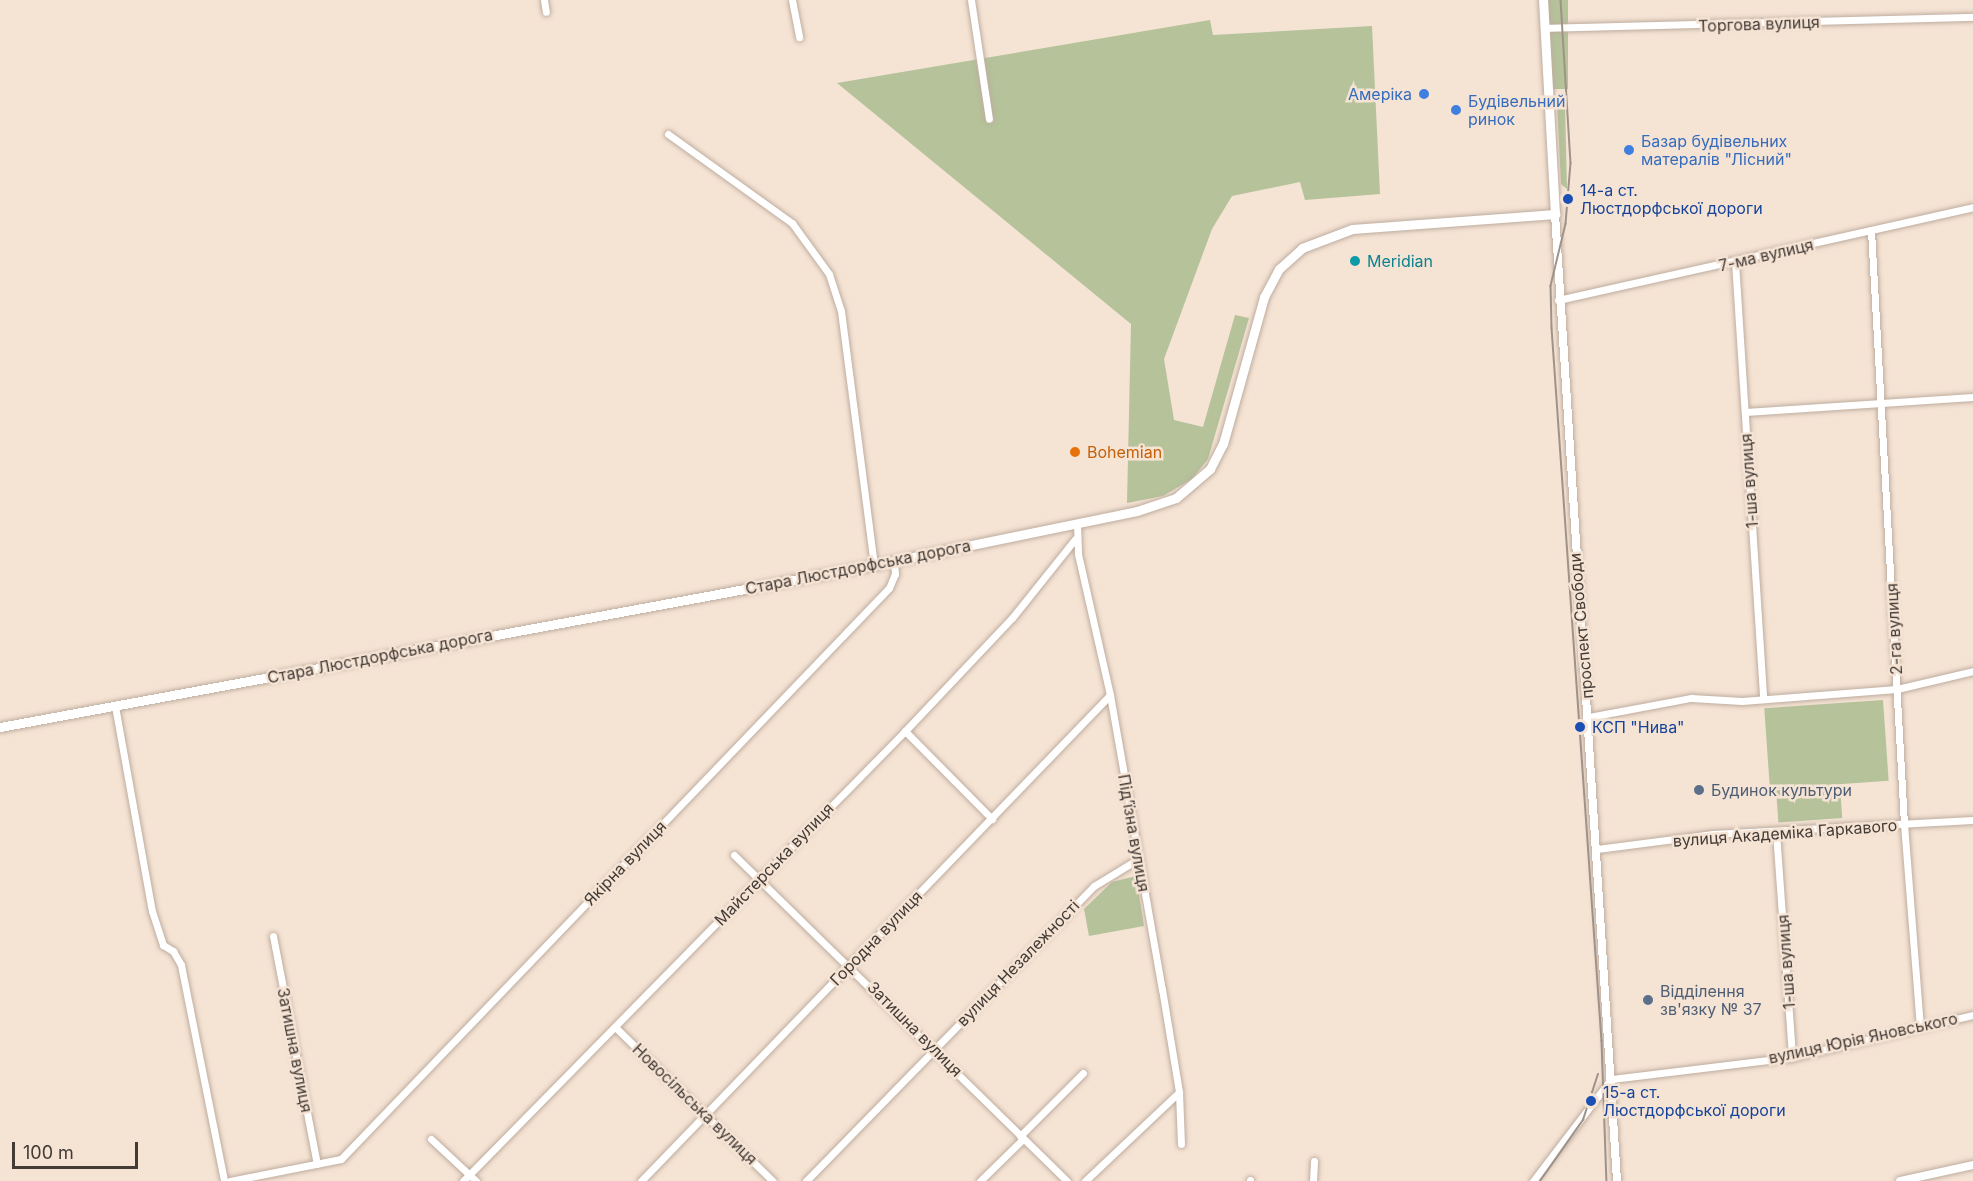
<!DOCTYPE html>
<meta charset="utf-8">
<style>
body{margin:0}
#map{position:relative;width:1973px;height:1181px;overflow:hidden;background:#f5e3d4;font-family:Inter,sans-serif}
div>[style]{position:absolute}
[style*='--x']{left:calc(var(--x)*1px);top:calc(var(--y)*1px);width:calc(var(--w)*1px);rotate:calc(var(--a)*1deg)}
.green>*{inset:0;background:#b5c29a;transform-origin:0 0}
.roads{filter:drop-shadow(0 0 2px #bead9f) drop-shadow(0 0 2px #bead9f)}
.minor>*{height:7px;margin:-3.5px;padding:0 3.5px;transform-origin:3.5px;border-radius:3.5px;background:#fff}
.tertiary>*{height:8px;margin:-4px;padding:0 4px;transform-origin:4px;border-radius:4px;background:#fff}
.secondary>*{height:9px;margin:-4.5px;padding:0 4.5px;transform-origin:4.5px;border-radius:4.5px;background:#fff}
.tram>*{height:1.5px;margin:-0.75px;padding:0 0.75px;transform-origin:0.75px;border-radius:0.75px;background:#9f9288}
.dots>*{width:16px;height:16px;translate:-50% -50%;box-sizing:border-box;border:3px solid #f5e3d4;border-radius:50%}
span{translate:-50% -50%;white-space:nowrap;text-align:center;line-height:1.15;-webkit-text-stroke:5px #f5e3d4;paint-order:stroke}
.street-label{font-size:16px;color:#433b36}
.shop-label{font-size:16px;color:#366cbe}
.right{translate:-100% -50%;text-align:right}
.left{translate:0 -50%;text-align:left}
.transit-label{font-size:16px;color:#164399}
.culture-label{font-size:16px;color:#0d838f}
.food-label{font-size:16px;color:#c56008}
.service-label{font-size:16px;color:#4e5e75}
.scale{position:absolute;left:12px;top:1142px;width:126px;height:27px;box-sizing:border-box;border:3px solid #433b36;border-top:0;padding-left:8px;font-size:18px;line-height:21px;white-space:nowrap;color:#433b36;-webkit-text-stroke:4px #f5e3d4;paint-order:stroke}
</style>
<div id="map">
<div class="green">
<div style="left:1548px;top:0;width:20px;height:89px"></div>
<div style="clip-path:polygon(1210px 20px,1213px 35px,1372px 26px,1380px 194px,1305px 200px,1300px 182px,1232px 196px,1212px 229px,1164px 359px,1174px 420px,1203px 427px,1235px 315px,1249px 318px,1208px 459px,1192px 479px,1163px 496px,1127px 503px,1131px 324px,837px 83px)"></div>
<div style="clip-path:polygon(1557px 103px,1565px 104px,1567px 189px,1561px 184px)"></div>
<div style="left:1883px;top:700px;width:81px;height:119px;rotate:86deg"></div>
<div style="left:1840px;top:786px;width:32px;height:64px;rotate:86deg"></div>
<div style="clip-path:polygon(1136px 876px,1144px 926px,1089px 936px,1084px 909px,1112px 882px)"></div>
</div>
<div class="roads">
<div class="minor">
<div style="--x:544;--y:0;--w:12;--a:81"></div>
<div style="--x:792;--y:0;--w:38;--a:79"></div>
<div style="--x:971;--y:0;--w:120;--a:81.4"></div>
<div style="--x:1544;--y:28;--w:429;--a:-1.5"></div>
<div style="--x:668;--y:134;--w:153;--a:35.7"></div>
<div style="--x:792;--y:223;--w:63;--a:54"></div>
<div style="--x:829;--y:274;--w:39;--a:72"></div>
<div style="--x:841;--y:311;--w:256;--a:82.6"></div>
<div style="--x:1871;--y:230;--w:595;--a:86.82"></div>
<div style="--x:1904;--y:824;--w:204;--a:85.5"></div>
<div style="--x:1735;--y:262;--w:438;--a:86.3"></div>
<div style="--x:1558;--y:300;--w:425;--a:-12.6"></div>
<div style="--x:1745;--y:412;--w:228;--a:-3.8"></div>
<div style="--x:1077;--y:523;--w:31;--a:88"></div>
<div style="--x:1078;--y:554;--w:145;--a:77.2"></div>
<div style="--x:1110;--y:695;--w:299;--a:80"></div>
<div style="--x:1162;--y:989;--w:104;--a:80.6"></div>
<div style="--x:1179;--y:1092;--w:52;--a:87.8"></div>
<div style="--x:115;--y:706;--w:208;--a:79.8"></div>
<div style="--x:152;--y:911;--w:36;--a:72"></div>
<div style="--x:163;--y:945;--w:12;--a:31"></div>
<div style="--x:173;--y:951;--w:16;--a:60"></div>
<div style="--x:181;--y:965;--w:220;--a:78.7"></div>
<div style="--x:1589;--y:717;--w:104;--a:-10.6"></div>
<div style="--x:1691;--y:698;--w:51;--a:3.4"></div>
<div style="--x:1742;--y:701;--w:155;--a:-4.4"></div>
<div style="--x:1897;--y:689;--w:78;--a:-13.3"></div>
<div style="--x:905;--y:731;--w:124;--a:45.3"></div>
<div style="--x:1776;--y:832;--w:226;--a:85.9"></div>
<div style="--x:1597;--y:849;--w:117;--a:-7.4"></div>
<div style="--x:1713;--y:834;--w:260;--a:-3.1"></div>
<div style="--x:734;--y:855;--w:466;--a:44.4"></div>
<div style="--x:273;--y:936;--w:232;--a:79.1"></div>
<div style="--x:616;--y:1028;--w:219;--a:44.3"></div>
<div style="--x:1020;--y:1136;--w:89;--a:-45"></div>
<div style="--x:431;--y:1139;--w:62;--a:43"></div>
<div style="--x:1250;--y:1180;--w:1;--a:90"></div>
<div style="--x:230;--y:1181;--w:113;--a:-11.2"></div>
<div style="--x:341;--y:1159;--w:791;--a:-46.18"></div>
<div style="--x:889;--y:588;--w:15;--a:-67"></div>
<div style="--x:895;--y:574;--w:12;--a:-95"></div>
<div style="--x:463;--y:1181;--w:631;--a:-45.51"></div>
<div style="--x:905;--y:731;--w:156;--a:-46.6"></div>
<div style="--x:1012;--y:618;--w:101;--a:-51.4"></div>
<div style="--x:641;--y:1181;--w:675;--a:-46.02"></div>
<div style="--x:806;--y:1181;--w:412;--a:-45.7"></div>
<div style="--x:1094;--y:886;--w:52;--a:-31.5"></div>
<div style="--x:980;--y:1181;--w:60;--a:-44.3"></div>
<div style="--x:1085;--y:1181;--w:129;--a:-43.4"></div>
<div style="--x:1313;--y:1181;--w:20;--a:-87"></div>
<div style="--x:1533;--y:1181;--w:128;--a:-52.6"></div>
<div style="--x:1611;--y:1079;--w:182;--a:-6.9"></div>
<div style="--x:1792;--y:1057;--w:186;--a:-13.1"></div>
</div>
<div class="tertiary">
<div style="--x:1555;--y:214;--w:969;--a:86.33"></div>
<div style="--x:1900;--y:1181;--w:75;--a:-12.4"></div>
</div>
<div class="secondary">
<div style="--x:0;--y:727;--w:889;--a:-10.5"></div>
<div style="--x:874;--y:565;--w:268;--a:-11.6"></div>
<div style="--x:1137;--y:511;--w:41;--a:-18.4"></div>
<div style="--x:1176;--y:498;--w:45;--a:-40.5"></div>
<div style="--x:1210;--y:469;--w:28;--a:-63"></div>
<div style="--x:1223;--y:444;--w:153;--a:-74.4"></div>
<div style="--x:1264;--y:297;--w:32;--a:-62"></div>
<div style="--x:1279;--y:269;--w:31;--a:-42"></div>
<div style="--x:1302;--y:248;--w:53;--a:-20.8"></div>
<div style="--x:1352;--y:229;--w:204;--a:-4.2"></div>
<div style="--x:1555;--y:214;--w:214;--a:-93.2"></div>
</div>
</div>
<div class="tram">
<div style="--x:1561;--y:0;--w:163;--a:86.5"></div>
<div style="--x:1571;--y:163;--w:61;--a:94.7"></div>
<div style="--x:1566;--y:224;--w:64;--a:103.6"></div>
<div style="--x:1551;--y:286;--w:42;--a:88.6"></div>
<div style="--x:1552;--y:328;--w:715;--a:85.99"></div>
<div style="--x:1602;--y:1041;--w:140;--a:88"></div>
<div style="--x:1540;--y:1181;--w:75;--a:-54.8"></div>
<div style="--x:1583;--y:1120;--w:48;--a:-71.9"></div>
</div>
<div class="dots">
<div style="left:1424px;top:94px;background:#3f7fe0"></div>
<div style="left:1456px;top:110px;background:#3f7fe0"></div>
<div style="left:1629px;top:150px;background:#3f7fe0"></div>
<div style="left:1568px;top:199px;background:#1a4fb4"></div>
<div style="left:1355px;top:261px;background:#0f9aa8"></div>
<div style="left:1075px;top:452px;background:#e8710a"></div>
<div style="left:1580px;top:727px;background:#1a4fb4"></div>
<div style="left:1699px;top:790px;background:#5c6f8a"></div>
<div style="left:1648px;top:1000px;background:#5c6f8a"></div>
<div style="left:1591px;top:1101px;background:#1a4fb4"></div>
</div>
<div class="street-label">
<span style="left:1759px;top:24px;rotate:-2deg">Торгова вулиця</span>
<span style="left:1766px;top:255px;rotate:-13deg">7-ма вулиця</span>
<span style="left:1749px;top:481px;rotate:-94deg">1-ша вулиця</span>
<span style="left:858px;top:567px;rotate:-11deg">Стара Люстдорфська дорога</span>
<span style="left:1581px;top:626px;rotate:-95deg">проспект Свободи</span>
<span style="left:1894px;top:629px;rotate:-93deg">2-га вулиця</span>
<span style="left:380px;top:656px;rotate:-11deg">Стара Люстдорфська дорога</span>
<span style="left:1134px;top:833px;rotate:80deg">Підʼїзна вулиця</span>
<span style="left:1785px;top:833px;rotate:-4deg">вулиця Академіка Гаркавого</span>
<span style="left:625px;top:863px;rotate:-46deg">Якірна вулиця</span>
<span style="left:774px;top:864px;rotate:-46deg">Майстерська вулиця</span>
<span style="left:876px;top:938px;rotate:-46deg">Городна вулиця</span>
<span style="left:1786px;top:962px;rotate:-94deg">1-ша вулиця</span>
<span style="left:1018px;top:963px;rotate:-46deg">вулиця Незалежності</span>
<span style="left:915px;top:1029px;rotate:45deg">Затишна вулиця</span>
<span style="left:1863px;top:1038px;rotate:-12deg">вулиця Юрія Яновського</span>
<span style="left:295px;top:1050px;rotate:79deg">Затишна вулиця</span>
<span style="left:695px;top:1104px;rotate:44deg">Новосільська вулиця</span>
</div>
<div class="shop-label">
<span class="right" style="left:1412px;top:94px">Амеріка</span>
<span class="left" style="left:1468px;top:110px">Будівельний<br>ринок</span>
<span class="left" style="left:1641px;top:150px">Базар будівельних<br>матералів "Лісний"</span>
</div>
<div class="transit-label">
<span class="left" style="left:1580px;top:199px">14-а ст.<br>Люстдорфської дороги</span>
<span class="left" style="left:1592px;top:727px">КСП "Нива"</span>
<span class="left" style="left:1603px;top:1101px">15-а ст.<br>Люстдорфської дороги</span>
</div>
<div class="culture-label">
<span class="left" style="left:1367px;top:261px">Meridian</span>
</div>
<div class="food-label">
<span class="left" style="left:1087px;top:452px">Bohemian</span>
</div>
<div class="service-label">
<span class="left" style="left:1711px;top:790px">Будинок культури</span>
<span class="left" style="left:1660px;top:1000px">Відділення<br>зв'язку № 37</span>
</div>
<div class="scale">100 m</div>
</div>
